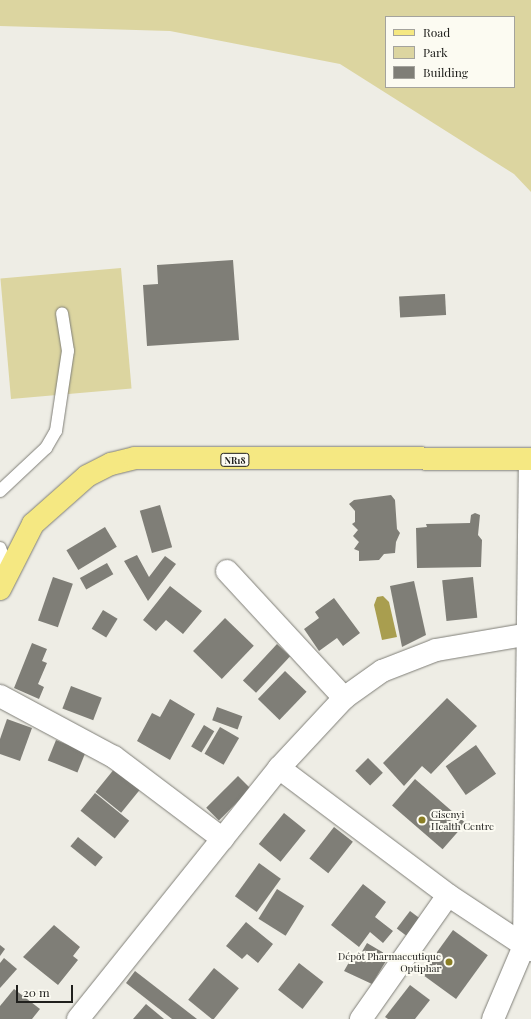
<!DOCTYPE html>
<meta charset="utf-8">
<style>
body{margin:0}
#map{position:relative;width:531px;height:1019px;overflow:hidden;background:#eeede5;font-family:"Playfair Display",serif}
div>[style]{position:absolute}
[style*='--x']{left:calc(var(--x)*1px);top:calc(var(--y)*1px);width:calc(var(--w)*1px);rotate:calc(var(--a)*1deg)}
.green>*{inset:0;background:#dcd5a0;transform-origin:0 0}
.water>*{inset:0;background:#a99e4f}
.building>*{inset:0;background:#7f7e77;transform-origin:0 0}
.roads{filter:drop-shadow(0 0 1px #7f7e77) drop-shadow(0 0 1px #7f7e77)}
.service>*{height:12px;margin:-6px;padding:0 6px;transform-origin:6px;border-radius:6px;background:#fff}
.minor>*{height:22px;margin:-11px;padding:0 11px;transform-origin:11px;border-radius:11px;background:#fff}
.tertiary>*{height:22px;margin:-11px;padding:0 11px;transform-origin:11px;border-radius:11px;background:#fff}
.primary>*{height:22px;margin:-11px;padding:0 11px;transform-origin:11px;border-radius:11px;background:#f5e882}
.dots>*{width:11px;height:11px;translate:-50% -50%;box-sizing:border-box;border:2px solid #fcfbf2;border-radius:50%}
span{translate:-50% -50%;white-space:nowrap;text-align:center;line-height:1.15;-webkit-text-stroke:4px #fcfbf2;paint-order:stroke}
.shield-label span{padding:1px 3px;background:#fcfbf2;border:1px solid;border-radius:3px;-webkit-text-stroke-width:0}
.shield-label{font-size:9px;color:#20201d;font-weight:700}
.poi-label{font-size:10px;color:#20201d}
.left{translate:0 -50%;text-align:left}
.right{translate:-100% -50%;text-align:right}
.legend{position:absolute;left:385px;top:16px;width:130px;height:72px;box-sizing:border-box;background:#fcfbf2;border:1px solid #a4a39d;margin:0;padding:5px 7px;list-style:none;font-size:12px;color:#20201d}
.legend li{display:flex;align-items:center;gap:8px;height:20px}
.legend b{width:20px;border:1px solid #a4a39d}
.scale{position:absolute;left:16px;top:985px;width:57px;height:18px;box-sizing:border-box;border:2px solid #20201d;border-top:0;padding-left:5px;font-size:12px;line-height:14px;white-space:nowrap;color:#20201d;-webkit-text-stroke:3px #fcfbf2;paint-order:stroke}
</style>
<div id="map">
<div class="green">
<div style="clip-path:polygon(evenodd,0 0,531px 0,531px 192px,514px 174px,340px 64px,170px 31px,0 26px,0 0,386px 17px,514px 17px,514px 87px,386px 87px,386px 17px)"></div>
<div style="left:121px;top:268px;width:121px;height:121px;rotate:85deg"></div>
</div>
<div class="water">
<div style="clip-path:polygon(383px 596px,389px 602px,397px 637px,382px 640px,374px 605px,377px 597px)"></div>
</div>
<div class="building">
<div style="clip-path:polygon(233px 260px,239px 340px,147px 346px,143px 285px,158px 284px,157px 265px)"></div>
<div style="left:445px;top:294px;width:21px;height:46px;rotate:87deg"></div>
<div style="clip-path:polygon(391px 495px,395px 500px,397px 529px,400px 533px,396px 542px,395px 553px,384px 554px,379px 560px,359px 561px,359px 551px,354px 549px,359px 542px,353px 536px,358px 530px,352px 524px,355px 522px,355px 511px,349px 504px,354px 500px)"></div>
<div style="left:160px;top:505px;width:44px;height:21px;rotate:74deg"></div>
<div style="clip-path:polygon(475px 513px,480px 515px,478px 535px,482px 540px,481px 567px,417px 568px,416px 528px,427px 527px,426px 524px,470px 523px,471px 515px)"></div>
<div style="left:105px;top:527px;width:23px;height:45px;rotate:59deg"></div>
<div style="clip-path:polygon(137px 555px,149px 577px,165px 556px,176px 564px,148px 601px,124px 561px)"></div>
<div style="left:107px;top:563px;width:13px;height:31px;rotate:61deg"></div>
<div style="left:53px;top:577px;width:21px;height:46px;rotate:19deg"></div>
<div style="left:473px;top:577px;width:41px;height:31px;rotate:84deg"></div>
<div style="clip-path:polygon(414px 581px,426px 635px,402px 647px,390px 586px)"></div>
<div style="clip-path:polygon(170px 586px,202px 611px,183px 634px,166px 620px,156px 631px,143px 620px)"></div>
<div style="clip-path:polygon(334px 598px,360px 633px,343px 646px,337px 638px,319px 651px,304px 629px,319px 618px,315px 612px)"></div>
<div style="left:103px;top:610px;width:17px;height:22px;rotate:31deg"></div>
<div style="left:225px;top:618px;width:40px;height:46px;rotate:44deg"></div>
<div style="clip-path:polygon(32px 643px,47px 649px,42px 661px,47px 663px,38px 684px,44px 687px,39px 699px,14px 688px)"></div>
<div style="left:277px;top:644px;width:18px;height:50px;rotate:43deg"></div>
<div style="left:285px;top:671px;width:30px;height:39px;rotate:44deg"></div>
<div style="left:71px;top:686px;width:33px;height:24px;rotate:21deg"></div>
<div style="clip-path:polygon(447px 698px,477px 726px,431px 774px,422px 766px,404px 786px,383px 763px)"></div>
<div style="clip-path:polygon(170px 699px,195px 714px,170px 760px,137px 741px,152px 713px,160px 717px)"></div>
<div style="left:217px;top:707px;width:27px;height:14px;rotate:20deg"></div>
<div style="clip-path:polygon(7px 719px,32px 728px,20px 761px,0 754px,0 739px)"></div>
<div style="left:204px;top:725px;width:12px;height:25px;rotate:31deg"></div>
<div style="left:220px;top:727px;width:22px;height:31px;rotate:30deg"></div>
<div style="left:56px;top:740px;width:32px;height:22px;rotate:22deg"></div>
<div style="left:476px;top:745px;width:35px;height:37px;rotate:55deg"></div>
<div style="left:368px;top:758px;width:21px;height:18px;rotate:45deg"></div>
<div style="left:115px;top:768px;width:33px;height:31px;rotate:39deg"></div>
<div style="left:238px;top:776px;width:18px;height:45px;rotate:45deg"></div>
<div style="left:415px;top:779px;width:67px;height:35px;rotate:41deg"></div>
<div style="left:95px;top:793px;width:44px;height:23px;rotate:39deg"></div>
<div style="left:284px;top:813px;width:28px;height:40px;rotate:39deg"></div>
<div style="left:334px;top:827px;width:24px;height:40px;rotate:38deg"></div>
<div style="left:78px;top:837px;width:32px;height:12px;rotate:39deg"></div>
<div style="left:259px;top:863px;width:27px;height:41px;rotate:36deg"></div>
<div style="clip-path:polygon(363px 884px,386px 902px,375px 917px,393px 931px,383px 943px,370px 932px,359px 947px,331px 925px)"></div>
<div style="left:277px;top:889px;width:32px;height:35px;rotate:32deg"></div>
<div style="left:410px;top:911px;width:15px;height:22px;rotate:37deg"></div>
<div style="clip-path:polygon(246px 922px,273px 944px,258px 963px,247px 954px,242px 959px,226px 946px)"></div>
<div style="clip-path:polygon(54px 925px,80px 947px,73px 956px,78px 960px,58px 985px,23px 957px)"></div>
<div style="left:453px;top:930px;width:43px;height:54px;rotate:36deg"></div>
<div style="clip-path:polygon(367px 943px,389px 956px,372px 984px,344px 971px,352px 957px,357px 960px)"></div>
<div style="clip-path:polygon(0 945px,5px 949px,0 956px)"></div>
<div style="clip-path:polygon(4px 958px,17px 969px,0 988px,0 963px)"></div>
<div style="left:299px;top:963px;width:31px;height:34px;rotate:38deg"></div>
<div style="left:214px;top:968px;width:32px;height:41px;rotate:39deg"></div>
<div style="clip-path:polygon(135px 971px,197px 1019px,172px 1019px,126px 983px)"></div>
<div style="clip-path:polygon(410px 985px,430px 1000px,415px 1019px,388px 1019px,385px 1017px)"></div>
<div style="clip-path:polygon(14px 989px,40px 1009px,32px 1019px,0 1019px,0 1006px)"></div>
<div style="clip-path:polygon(146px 1004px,164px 1019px,133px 1019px)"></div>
</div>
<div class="roads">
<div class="service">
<div style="--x:0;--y:491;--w:63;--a:-43.1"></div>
<div style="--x:46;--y:448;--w:20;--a:-60"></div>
<div style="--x:56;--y:431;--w:81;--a:-81.5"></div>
<div style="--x:68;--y:351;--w:38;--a:-99"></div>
<div style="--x:0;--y:548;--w:23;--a:70"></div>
</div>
<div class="minor">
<div style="--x:227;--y:571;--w:173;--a:47.3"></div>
<div style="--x:0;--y:696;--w:129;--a:28.2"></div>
<div style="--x:114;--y:757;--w:136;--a:37"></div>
<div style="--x:279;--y:768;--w:211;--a:36.9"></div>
<div style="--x:448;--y:895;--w:100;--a:33.5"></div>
<div style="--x:78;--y:1019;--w:322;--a:-51.3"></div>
<div style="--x:279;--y:768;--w:96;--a:-47.1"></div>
<div style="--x:344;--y:698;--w:47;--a:-35.4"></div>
<div style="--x:382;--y:671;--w:58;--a:-21.3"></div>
<div style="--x:436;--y:650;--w:95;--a:-9.7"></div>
<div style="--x:361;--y:1019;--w:151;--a:-54.9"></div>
</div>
<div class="tertiary">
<div style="--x:493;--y:1019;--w:79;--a:-67"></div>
<div style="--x:524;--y:946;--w:487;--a:-89.3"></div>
</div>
<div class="primary">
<div style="--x:0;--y:589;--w:73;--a:-63.1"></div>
<div style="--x:33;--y:524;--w:72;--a:-41.6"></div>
<div style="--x:87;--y:476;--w:27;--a:-27"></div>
<div style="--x:111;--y:464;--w:25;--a:-14"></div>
<div style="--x:135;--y:458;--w:396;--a:0.1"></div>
</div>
</div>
<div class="dots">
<div style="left:422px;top:820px;background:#8a7e24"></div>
<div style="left:449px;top:962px;background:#8a7e24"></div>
</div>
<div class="shield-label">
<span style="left:235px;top:460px">NR18</span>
</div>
<div class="poi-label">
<span class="left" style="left:431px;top:820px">Gisenyi<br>Health Centre</span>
<span class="right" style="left:441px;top:962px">Dépôt Pharmaceutique<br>Optiphar</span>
</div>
<ul class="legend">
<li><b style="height:5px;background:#f5e882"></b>Road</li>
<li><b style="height:11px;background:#dcd5a0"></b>Park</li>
<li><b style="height:11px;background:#7f7e77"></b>Building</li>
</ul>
<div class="scale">20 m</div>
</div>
